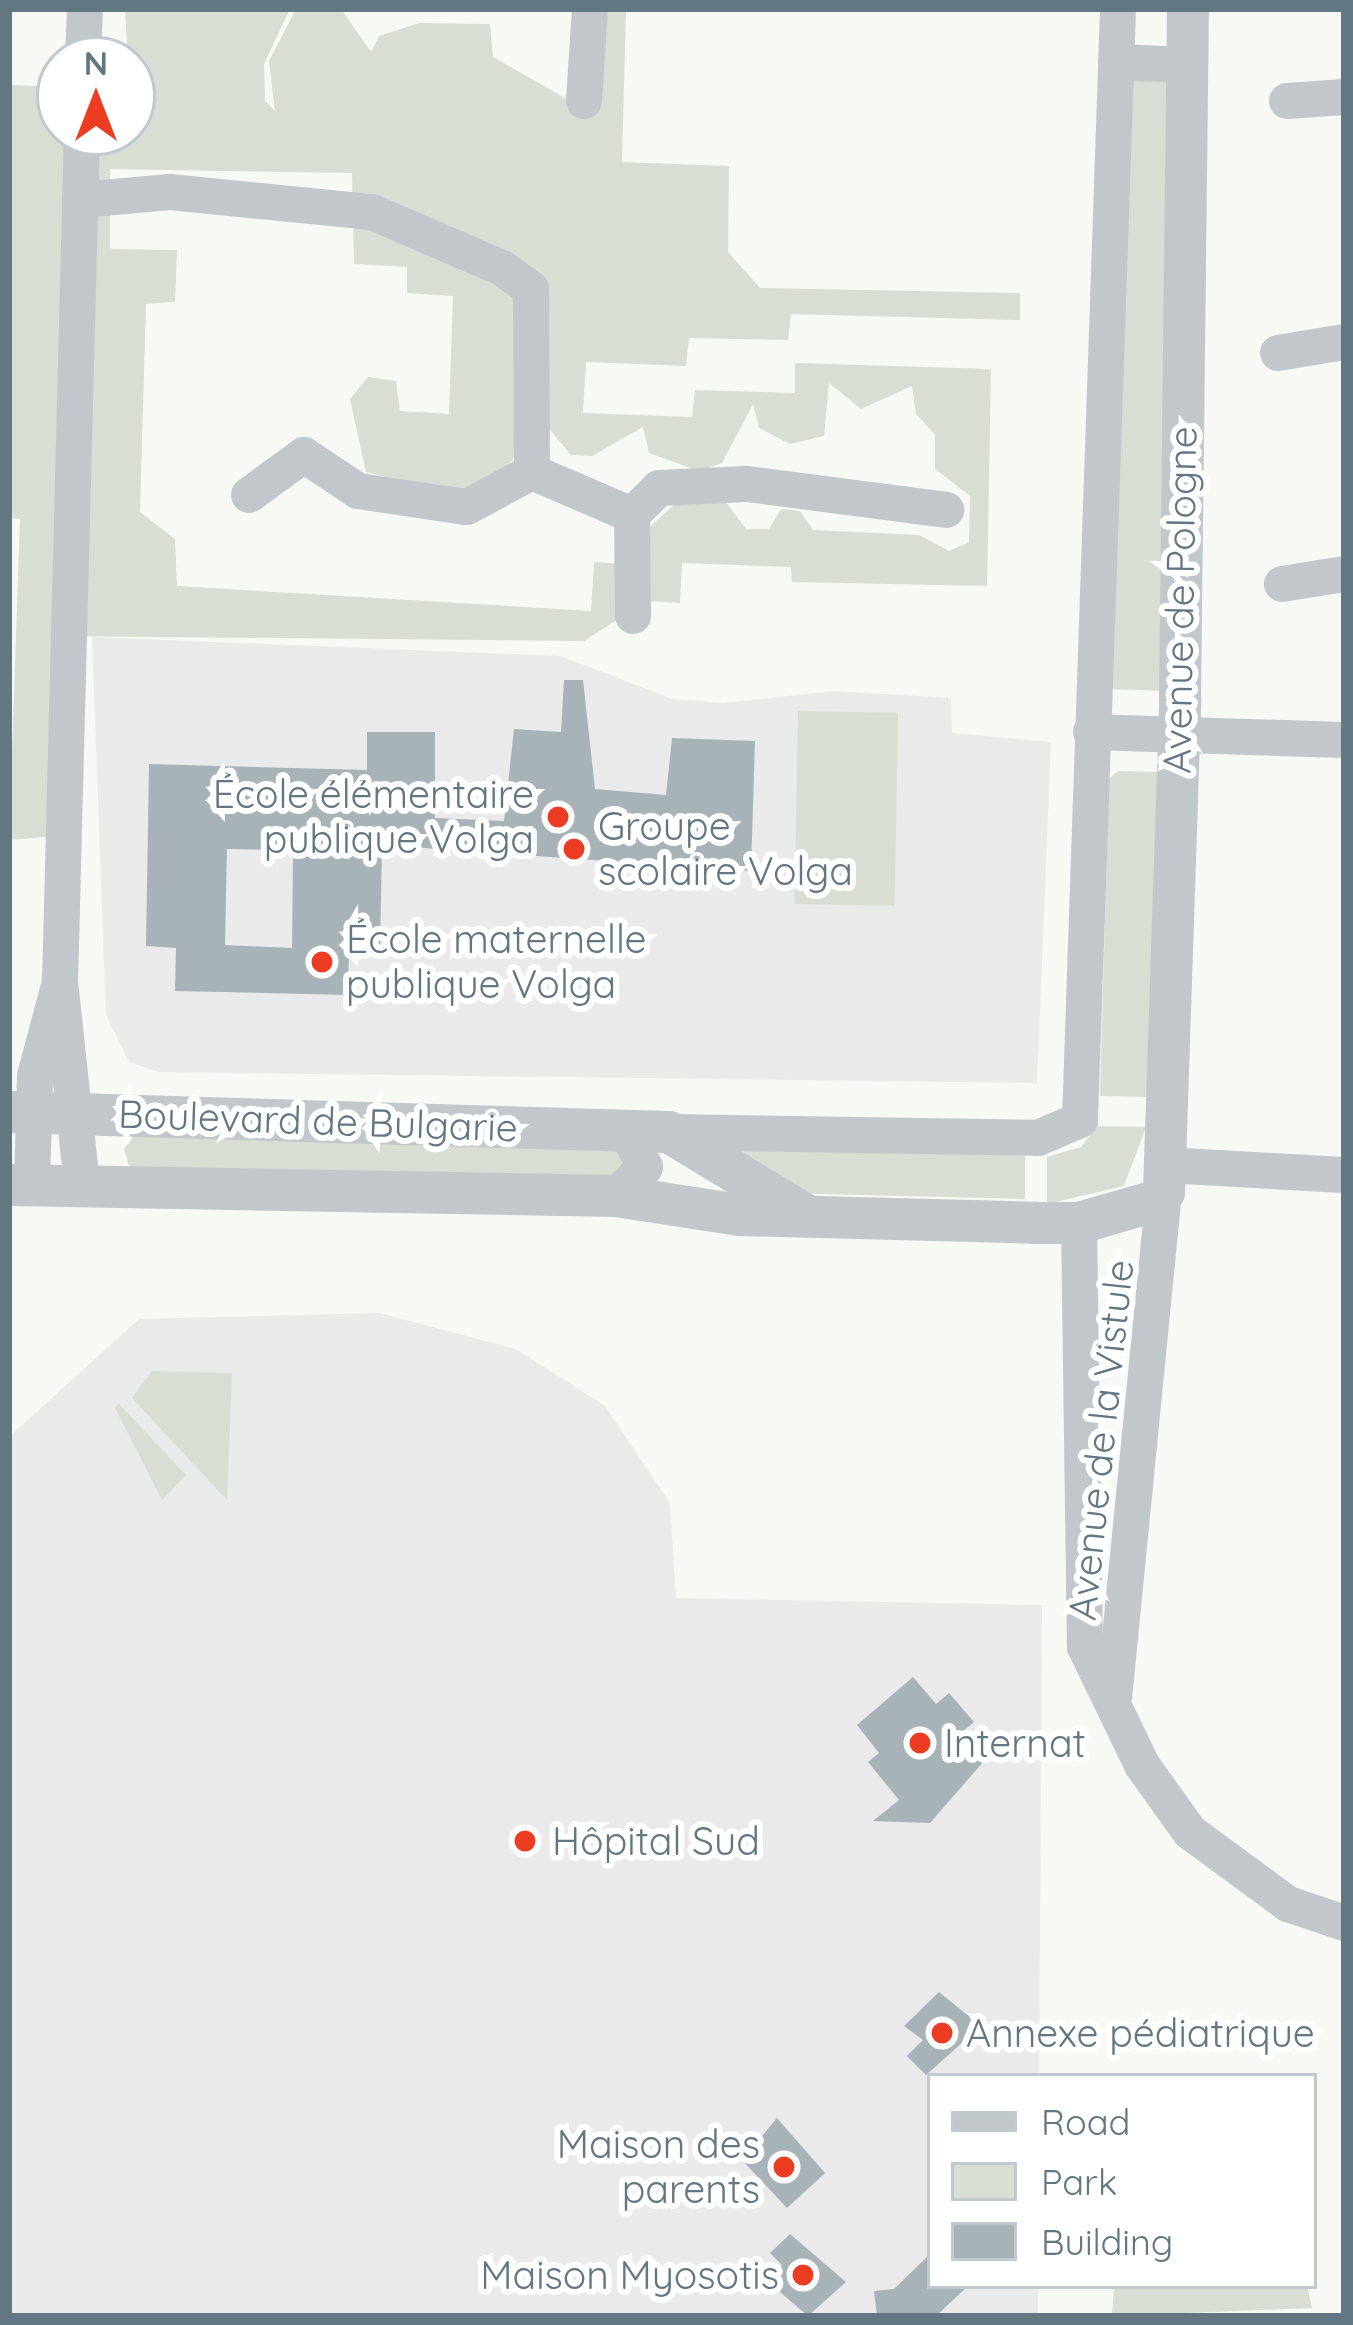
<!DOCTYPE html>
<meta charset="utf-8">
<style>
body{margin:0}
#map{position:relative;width:1353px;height:2325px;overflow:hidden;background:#f8f8f5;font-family:Quicksand,sans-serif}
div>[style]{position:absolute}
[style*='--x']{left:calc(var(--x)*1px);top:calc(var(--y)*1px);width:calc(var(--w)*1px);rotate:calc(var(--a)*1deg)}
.built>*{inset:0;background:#e9eae9}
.green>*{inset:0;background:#d8ded4;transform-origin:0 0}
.building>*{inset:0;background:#a8b3b8}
.minor>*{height:36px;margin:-18px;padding:0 18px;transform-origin:18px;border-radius:18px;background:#c1c7ca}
.tertiary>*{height:42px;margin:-21px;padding:0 21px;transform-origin:21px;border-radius:21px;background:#c1c7ca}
.dots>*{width:33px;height:33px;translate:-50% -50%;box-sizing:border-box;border:6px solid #fff;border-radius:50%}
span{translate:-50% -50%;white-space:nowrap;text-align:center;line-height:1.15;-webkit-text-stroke:12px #fff;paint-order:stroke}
.street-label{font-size:39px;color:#627782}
.poi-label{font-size:39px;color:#627782}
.right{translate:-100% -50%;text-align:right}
.left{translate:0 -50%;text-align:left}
.frame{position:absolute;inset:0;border:12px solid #627782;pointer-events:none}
.legend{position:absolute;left:927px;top:2073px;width:390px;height:216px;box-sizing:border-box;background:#fff;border:3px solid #c0c9cd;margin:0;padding:15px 21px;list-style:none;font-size:36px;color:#627782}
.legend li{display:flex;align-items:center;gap:24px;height:60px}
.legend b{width:60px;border:3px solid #c0c9cd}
.north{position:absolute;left:36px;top:36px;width:120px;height:120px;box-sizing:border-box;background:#fff;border:3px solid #c0c9cd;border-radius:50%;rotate:0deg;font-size:33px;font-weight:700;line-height:48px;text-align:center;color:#627782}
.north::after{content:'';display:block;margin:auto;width:42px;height:54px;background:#ec3c21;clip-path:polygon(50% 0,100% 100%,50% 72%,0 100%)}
</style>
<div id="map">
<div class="built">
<div style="clip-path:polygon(92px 637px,561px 656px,672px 699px,723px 703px,835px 691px,951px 698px,952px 733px,1051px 742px,1037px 1083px,159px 1072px,129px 1062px,106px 1015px)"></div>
<div style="clip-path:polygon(379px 1313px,516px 1349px,605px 1406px,670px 1503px,676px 1598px,1042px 1605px,1039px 2076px,930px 2076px,930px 2286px,1038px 2286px,1038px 2316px,9px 2316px,9px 1437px,139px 1319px)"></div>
</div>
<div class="green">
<div style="clip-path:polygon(125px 9px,290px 9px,264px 64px,265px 101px,275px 111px,269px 61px,296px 9px,341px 9px,371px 52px,379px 36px,419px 23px,490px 24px,493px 57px,572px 102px,597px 14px,626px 9px,622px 162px,729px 166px,728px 252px,760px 288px,1020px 293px,1020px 320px,791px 314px,788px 340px,689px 338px,686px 366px,586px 362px,583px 413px,692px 417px,695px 390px,795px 393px,795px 363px,991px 369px,987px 586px,792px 582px,791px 567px,682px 563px,680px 603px,649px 601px,646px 530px,675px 504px,726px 502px,746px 529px,769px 529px,781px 509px,800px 511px,813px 530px,919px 535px,949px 551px,969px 542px,970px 496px,935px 469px,935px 435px,916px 414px,912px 386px,861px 409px,829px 383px,824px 436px,790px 444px,759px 428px,753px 404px,722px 463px,699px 471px,649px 453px,643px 427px,592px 456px,571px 455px,541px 419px,495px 484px,450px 494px,366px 472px,350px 399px,368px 377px,396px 381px,400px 411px,449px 414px,453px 296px,407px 293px,407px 267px,354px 264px,352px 173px,110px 169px,110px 249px,177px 250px,175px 302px,146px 304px,140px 512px,175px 539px,177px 586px,591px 611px,594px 562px,624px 564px,626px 614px,584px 641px,57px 636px,46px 837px,9px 840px,20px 519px,9px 518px,9px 85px,60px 87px,60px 132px,132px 132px)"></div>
<div style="clip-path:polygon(1127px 75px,1175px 76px,1167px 691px,1105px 689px)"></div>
<div style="left:798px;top:711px;width:100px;height:193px;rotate:1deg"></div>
<div style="clip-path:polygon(1118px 771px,1158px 772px,1149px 1097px,1100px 1096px,1109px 779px)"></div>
<div style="clip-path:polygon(1098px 1126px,1146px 1127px,1124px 1186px,1047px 1204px,1047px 1157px,1081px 1147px)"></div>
<div style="clip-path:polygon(136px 1133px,619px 1142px,630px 1177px,131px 1172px,124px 1149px)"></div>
<div style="clip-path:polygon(718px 1145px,1025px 1152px,1025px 1199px,779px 1193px)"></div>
<div style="clip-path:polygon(152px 1371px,232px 1373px,227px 1500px,132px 1398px)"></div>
<div style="clip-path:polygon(119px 1404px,186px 1475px,162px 1500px,115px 1408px)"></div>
<div style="clip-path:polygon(1114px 2286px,1307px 2286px,1312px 2308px,1112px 2316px)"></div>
</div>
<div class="building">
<div style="clip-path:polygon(evenodd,564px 680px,583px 680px,595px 789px,666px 795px,672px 738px,755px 741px,751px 871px,382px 845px,380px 951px,349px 950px,348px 995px,175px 991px,176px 948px,146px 946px,149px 764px,367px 770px,367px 732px,435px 732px,435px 818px,504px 821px,514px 729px,561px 732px,564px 680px,227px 849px,293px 850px,292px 948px,225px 945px,227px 849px)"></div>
<div style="clip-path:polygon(913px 1677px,936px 1704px,949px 1693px,974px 1722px,961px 1733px,984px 1761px,930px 1823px,873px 1821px,899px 1800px,868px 1762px,879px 1753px,857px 1725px)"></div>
<div style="clip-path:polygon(939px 1992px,981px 2026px,926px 2075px,907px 2056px,923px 2040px,904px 2026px)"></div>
<div style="clip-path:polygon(777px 2118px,825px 2173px,787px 2208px,742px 2160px)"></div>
<div style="clip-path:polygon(790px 2234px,846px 2282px,808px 2316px,766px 2280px,782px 2265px,770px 2253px)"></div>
<div style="clip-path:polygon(930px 2254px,930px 2286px,968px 2286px,936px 2316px,877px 2316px,874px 2291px,894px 2289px)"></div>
</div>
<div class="minor">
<div style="--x:83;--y:60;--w:51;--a:-87.8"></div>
<div style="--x:1116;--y:62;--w:71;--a:2.4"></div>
<div style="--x:584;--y:101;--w:92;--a:-86.3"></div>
<div style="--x:1287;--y:101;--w:57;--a:-4"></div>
<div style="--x:82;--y:132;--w:850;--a:91.48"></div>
<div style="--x:60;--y:982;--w:205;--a:83.8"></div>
<div style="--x:80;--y:200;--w:90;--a:-5.1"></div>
<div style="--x:170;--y:192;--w:203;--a:5.7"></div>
<div style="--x:372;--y:212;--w:142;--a:23.3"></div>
<div style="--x:502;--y:268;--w:36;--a:36"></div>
<div style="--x:531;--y:289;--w:183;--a:89.7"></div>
<div style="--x:1278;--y:353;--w:67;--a:-9.5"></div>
<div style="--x:532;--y:472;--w:109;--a:23.3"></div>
<div style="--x:249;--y:495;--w:68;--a:-36"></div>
<div style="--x:304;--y:455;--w:65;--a:33.7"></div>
<div style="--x:358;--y:491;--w:110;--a:8.4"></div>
<div style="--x:467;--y:507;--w:74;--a:-28.3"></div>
<div style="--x:632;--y:515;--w:38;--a:-45"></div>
<div style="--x:659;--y:488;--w:88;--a:-2.6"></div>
<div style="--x:747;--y:484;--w:201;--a:7.4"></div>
<div style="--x:632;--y:515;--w:101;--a:89.4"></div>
<div style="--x:1282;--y:584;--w:63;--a:-9.2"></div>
<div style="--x:1091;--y:732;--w:253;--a:1.8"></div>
<div style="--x:669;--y:1132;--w:369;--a:0.9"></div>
<div style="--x:1038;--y:1138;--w:46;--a:-23.2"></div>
<div style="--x:1080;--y:1120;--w:1112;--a:-88.04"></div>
<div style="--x:1165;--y:1165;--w:179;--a:3.2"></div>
<div style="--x:32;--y:1185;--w:109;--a:-88.4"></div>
<div style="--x:35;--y:1076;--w:93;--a:-75.1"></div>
<div style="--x:616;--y:1196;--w:41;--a:-45"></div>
<div style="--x:645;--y:1167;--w:41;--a:-117.8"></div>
<div style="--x:1079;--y:1223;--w:424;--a:89.2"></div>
<div style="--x:1085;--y:1647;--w:131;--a:64.2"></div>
<div style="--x:1142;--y:1765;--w:82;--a:54.4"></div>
<div style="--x:1190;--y:1832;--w:122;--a:36.3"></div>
<div style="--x:1288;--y:1904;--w:59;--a:18.7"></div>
<div style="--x:1114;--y:1698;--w:508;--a:-84.36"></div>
</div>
<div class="tertiary">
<div style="--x:9;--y:1112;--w:660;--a:1.74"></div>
<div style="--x:669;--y:1132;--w:156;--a:31.3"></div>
<div style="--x:9;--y:1185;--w:607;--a:1.04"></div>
<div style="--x:616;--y:1196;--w:125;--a:8.7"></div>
<div style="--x:740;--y:1215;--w:296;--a:1.5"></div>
<div style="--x:1036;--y:1223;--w:43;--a:0"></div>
<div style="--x:1079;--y:1223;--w:79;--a:-16.1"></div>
<div style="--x:1155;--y:1201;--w:13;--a:-45"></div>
<div style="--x:1164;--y:1192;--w:493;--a:-88.1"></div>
<div style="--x:1180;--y:699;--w:690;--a:-89.34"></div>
</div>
<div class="dots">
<div style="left:558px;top:817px;background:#ec3c21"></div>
<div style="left:574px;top:849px;background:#ec3c21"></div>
<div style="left:322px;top:962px;background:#ec3c21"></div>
<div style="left:920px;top:1743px;background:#ec3c21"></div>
<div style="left:525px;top:1841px;background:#ec3c21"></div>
<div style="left:942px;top:2033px;background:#ec3c21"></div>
<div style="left:784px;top:2167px;background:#ec3c21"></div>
<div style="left:803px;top:2275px;background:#ec3c21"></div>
</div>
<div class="street-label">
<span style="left:1180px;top:600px;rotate:-89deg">Avenue de Pologne</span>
<span style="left:318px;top:1121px;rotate:2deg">Boulevard de Bulgarie</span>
<span style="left:1101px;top:1440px;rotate:-84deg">Avenue de la Vistule</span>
</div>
<div class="poi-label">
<span class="right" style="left:534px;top:817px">École élémentaire<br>publique Volga</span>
<span class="left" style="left:598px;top:849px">Groupe<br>scolaire Volga</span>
<span class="left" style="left:346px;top:962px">École maternelle<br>publique Volga</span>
<span class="left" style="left:944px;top:1743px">Internat</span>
<span class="left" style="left:552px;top:1841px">Hôpital Sud</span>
<span class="left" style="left:966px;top:2033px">Annexe pédiatrique</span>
<span class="right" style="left:760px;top:2167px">Maison des<br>parents</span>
<span class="right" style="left:779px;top:2275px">Maison Myosotis</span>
</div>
<div class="frame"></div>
<ul class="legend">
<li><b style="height:15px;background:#c1c7ca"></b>Road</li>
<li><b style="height:33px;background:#d8ded4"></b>Park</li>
<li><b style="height:33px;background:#a8b3b8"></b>Building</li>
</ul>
<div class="north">N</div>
</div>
